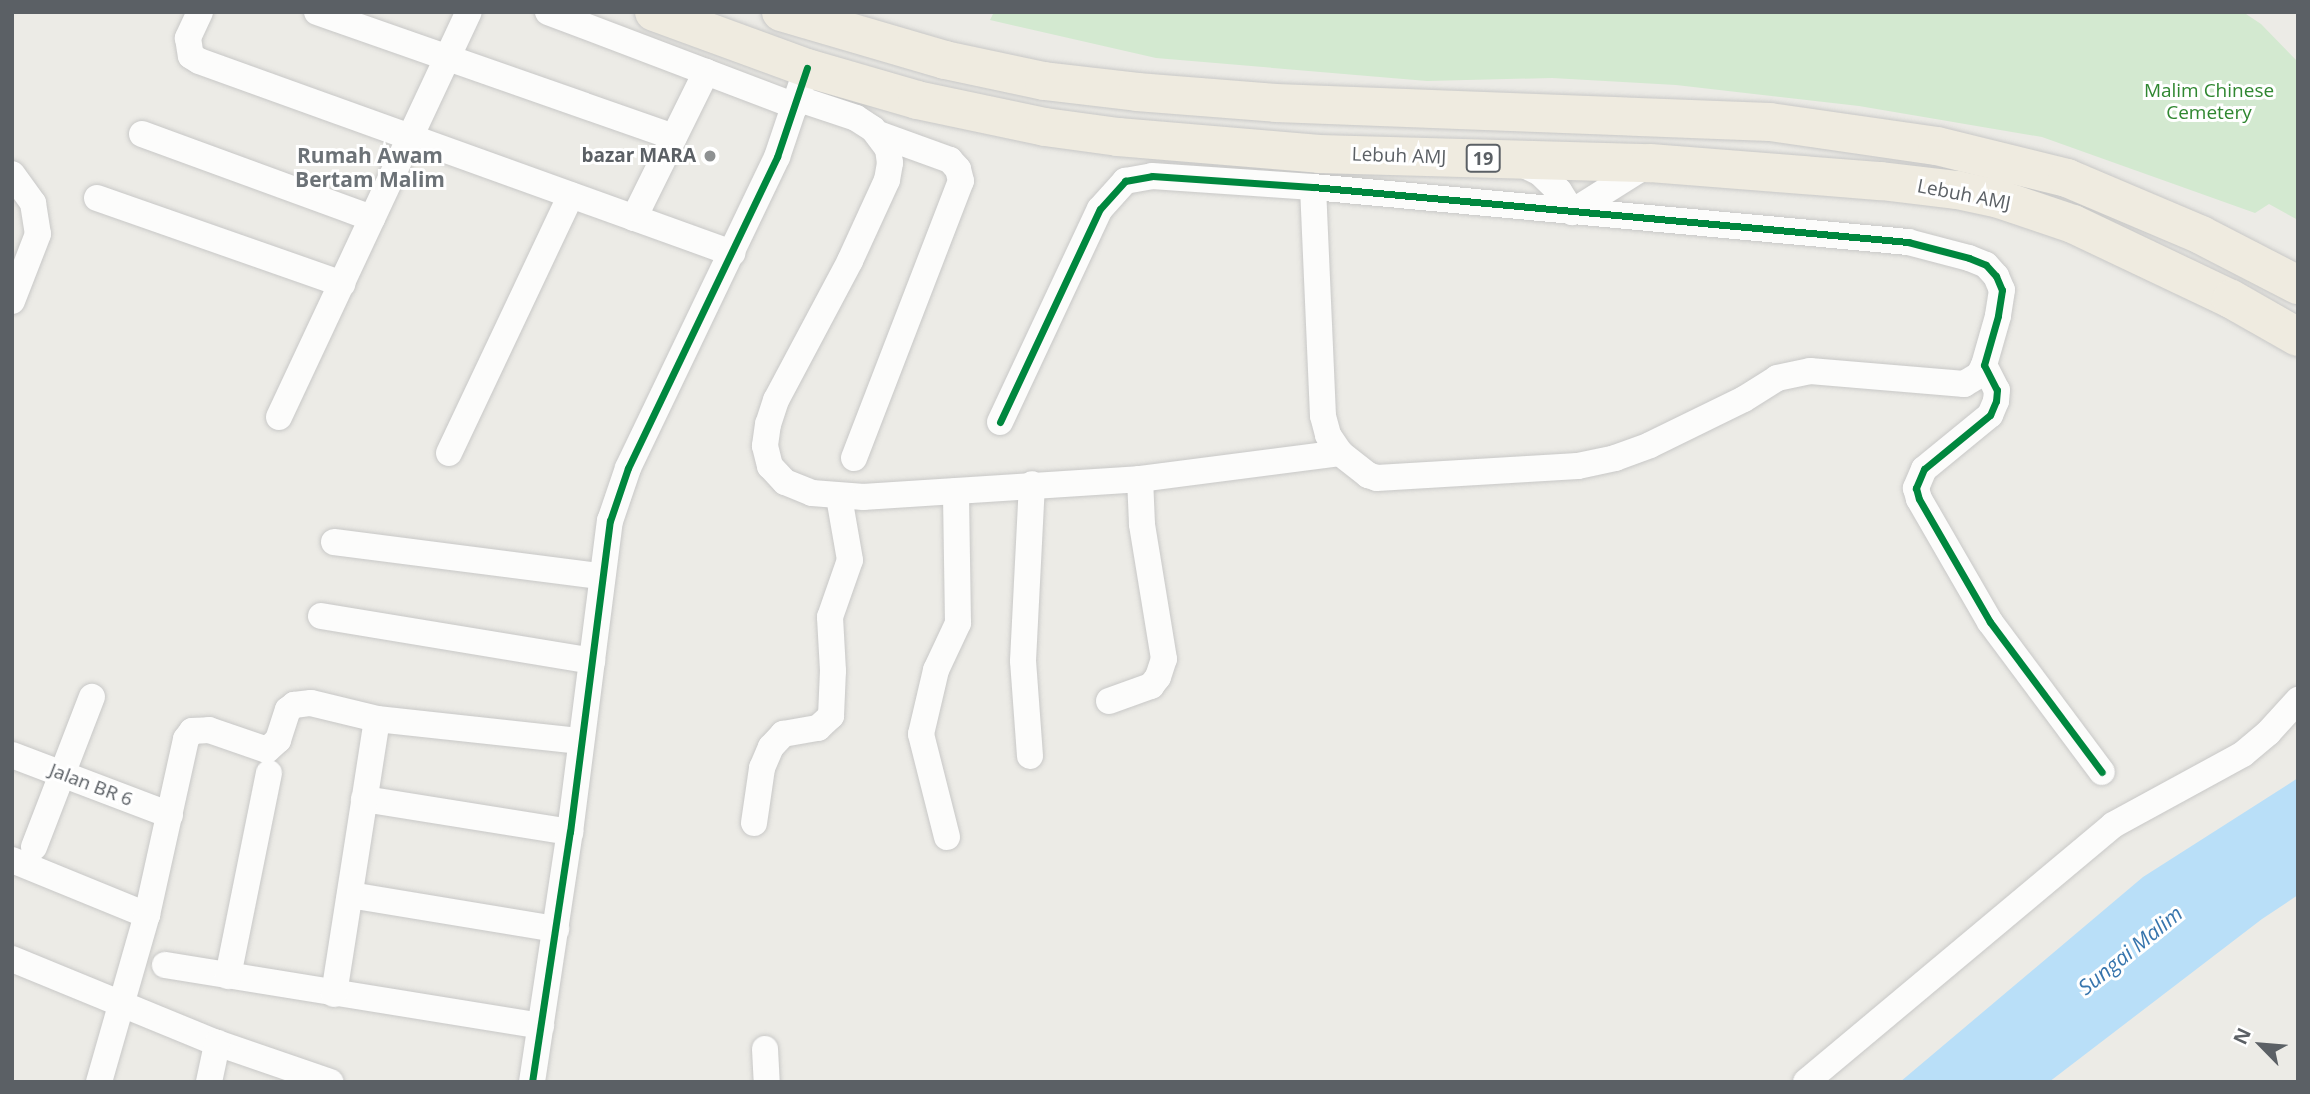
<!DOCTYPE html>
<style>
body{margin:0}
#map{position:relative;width:2310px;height:1094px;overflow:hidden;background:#ecebe6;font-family:"Open Sans",sans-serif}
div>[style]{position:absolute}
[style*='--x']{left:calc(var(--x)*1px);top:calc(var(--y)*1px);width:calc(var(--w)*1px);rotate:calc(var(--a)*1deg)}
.green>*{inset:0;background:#d3e9d0}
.water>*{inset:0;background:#b9dff8}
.roads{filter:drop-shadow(0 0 2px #c8c8c7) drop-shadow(0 0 2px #c8c8c7)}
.minor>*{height:26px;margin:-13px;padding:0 13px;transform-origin:13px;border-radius:13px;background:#fcfcfb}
.highway>*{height:38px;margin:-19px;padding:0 19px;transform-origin:19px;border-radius:19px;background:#efebe0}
.cycleway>*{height:7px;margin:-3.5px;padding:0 3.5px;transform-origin:3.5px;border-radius:3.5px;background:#00873e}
.dots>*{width:19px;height:19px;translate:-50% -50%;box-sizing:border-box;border:4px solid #fff;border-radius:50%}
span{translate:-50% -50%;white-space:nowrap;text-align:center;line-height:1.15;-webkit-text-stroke:6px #fff;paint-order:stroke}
.shield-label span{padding:2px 5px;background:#fff;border:2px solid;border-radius:5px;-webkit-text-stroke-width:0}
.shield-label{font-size:18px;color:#5b6065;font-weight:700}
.park-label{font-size:19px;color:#308731}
.poi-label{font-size:19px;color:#5b6065;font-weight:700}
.right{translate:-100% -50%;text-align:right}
.street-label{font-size:19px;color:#5b6065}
.neighbourhood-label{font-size:21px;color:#6c7277;font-weight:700}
.water-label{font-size:21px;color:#3775ad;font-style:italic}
.frame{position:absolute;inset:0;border:14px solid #5b6065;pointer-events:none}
.north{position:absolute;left:2226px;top:1010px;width:70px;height:70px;-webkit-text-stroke:5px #fff;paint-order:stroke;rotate:295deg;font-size:19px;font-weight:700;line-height:28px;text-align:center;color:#5b6065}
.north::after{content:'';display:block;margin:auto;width:24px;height:32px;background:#5b6065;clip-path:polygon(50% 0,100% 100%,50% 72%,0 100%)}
</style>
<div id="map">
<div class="green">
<div style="clip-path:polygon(994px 12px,2243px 12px,2261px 24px,2298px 62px,2298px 220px,2269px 204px,2255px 213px,2042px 137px,1859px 106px,1676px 85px,1552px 78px,1427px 81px,1156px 58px,990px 20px)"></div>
</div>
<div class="water">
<div style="clip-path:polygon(2298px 778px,2298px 895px,2262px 919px,2049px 1082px,1900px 1082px,2143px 877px)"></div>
</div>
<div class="roads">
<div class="minor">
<div style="--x:200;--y:12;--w:29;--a:115"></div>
<div style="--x:188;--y:38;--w:18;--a:81"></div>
<div style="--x:191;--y:56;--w:9;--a:32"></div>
<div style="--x:199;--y:61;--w:567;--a:19.81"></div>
<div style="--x:317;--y:12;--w:378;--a:19.3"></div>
<div style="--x:548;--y:12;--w:265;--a:20.8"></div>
<div style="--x:799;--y:99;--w:60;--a:18.4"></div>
<div style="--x:856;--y:118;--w:20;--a:33"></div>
<div style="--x:873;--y:129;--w:25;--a:53"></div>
<div style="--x:888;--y:149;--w:14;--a:82"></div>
<div style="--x:890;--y:163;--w:17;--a:100"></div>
<div style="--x:887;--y:180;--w:89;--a:114.6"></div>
<div style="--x:850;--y:261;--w:157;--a:118"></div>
<div style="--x:776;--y:400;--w:25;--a:108"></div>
<div style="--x:768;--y:424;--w:22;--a:98"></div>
<div style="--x:765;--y:446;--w:21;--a:76"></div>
<div style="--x:770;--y:466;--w:22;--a:47"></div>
<div style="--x:785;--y:482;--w:29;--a:22"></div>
<div style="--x:812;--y:493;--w:52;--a:4.4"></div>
<div style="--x:864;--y:497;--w:277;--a:-3.7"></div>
<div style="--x:1140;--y:479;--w:202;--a:-7.4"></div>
<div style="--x:142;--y:134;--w:245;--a:20.1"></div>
<div style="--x:1516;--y:161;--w:25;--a:26"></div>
<div style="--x:1539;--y:172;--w:28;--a:44"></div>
<div style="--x:1559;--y:191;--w:25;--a:58"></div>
<div style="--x:1572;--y:212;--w:92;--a:-32.1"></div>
<div style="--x:12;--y:174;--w:36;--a:54"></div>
<div style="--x:33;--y:203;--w:31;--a:81"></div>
<div style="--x:38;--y:234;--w:72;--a:111.2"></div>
<div style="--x:1313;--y:187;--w:229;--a:87.5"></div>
<div style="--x:1323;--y:416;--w:20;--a:75"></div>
<div style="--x:1328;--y:435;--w:22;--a:56"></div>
<div style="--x:1340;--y:453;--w:36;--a:38"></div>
<div style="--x:1368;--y:475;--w:9;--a:18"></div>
<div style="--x:1377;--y:478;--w:201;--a:-3.4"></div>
<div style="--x:1578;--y:466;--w:38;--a:-12"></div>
<div style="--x:1615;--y:458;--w:37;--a:-20"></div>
<div style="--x:1650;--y:445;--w:105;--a:-26.1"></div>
<div style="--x:1744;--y:399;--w:39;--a:-32"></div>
<div style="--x:1777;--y:378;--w:34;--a:-12"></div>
<div style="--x:1810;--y:371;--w:155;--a:4.8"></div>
<div style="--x:1964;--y:384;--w:17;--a:-31"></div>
<div style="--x:1979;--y:375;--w:11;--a:-63"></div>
<div style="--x:97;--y:198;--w:260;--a:19.3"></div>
<div style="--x:634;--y:218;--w:163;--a:-63.7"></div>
<div style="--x:279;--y:417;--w:447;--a:-64.9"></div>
<div style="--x:1000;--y:422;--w:235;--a:-64.9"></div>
<div style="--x:1100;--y:209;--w:38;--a:-48"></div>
<div style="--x:1125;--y:181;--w:27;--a:-10"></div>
<div style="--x:1152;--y:176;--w:161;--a:3.9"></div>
<div style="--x:1313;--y:187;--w:598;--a:5.28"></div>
<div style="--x:1908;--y:242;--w:63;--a:14.7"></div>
<div style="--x:1969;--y:258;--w:18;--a:22"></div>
<div style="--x:1986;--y:265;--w:15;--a:48"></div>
<div style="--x:1996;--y:276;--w:15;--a:67"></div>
<div style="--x:2002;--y:290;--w:26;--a:99"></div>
<div style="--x:1998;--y:316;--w:51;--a:105.9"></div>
<div style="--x:1984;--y:365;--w:28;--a:63"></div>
<div style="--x:1997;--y:390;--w:11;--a:95"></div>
<div style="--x:1996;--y:401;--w:15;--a:113"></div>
<div style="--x:1990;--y:415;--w:85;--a:140.7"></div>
<div style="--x:1924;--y:469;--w:21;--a:113"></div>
<div style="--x:1916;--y:488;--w:11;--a:75"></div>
<div style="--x:1919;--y:499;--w:142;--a:60"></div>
<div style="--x:1990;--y:622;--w:187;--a:53.3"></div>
<div style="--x:449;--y:453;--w:285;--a:-64.7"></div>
<div style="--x:854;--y:458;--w:297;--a:-68.9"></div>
<div style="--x:961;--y:181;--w:12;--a:-104"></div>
<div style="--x:958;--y:169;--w:12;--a:-132"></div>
<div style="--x:950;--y:160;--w:77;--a:-160.1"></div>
<div style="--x:334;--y:542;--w:268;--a:7.3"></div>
<div style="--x:321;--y:616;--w:275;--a:9.4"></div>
<div style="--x:1109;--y:701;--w:45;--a:-19.7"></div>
<div style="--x:1151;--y:686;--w:11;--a:-52"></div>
<div style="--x:1158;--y:677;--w:19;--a:-72"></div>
<div style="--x:1164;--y:659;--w:137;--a:-99.3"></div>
<div style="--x:1142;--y:524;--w:45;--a:-92.5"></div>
<div style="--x:12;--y:755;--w:169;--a:20.8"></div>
<div style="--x:1030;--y:756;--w:95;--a:-94.2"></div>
<div style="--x:1023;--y:661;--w:177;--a:-87.1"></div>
<div style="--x:364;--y:799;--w:209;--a:9.1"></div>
<div style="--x:754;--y:823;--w:56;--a:-81.7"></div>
<div style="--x:762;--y:768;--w:23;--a:-67"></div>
<div style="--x:771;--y:747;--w:18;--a:-47"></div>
<div style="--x:783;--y:734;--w:36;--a:-10"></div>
<div style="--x:818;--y:728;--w:18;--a:-43"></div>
<div style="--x:831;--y:716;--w:45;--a:-87.5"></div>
<div style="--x:833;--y:671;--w:54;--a:-93.2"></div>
<div style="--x:830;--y:617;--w:60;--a:-70.7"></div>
<div style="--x:850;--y:560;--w:64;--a:-99.9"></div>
<div style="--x:947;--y:837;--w:106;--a:-104.2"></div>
<div style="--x:921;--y:734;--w:66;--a:-76.8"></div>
<div style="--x:936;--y:670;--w:52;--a:-64.9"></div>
<div style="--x:958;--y:623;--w:132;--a:-90.9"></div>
<div style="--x:34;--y:847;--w:161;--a:-68.9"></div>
<div style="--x:12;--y:860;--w:146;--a:22.2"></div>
<div style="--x:350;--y:895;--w:209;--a:9.4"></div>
<div style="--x:12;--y:959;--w:222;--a:22.3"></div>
<div style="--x:217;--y:1043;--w:120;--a:19"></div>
<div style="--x:165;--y:965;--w:381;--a:9.2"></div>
<div style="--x:228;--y:976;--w:207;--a:-78.6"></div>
<div style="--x:334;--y:994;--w:278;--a:-81.1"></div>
<div style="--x:765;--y:1049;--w:33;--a:87"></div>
<div style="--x:99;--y:1082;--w:174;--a:-74"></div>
<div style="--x:147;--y:915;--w:180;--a:-77.5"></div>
<div style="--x:186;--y:739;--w:10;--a:-53"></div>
<div style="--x:192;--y:731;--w:17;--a:-3"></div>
<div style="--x:209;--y:730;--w:61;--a:19"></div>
<div style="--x:267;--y:750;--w:15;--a:-42"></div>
<div style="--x:278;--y:740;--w:32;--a:-72"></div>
<div style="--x:288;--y:710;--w:8;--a:-40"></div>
<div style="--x:294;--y:705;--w:17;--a:-7"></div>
<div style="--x:311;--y:703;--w:68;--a:13.6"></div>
<div style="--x:377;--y:719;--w:205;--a:6.2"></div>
<div style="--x:209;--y:1082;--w:40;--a:-78"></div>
<div style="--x:532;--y:1082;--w:253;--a:-81.4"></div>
<div style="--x:570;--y:832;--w:314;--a:-82.7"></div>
<div style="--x:610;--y:521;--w:56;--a:-71.2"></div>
<div style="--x:628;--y:468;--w:345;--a:-64.4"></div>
<div style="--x:777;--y:157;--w:94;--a:-71.4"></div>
<div style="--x:1806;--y:1082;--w:400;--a:-39.9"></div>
<div style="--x:2113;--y:825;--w:148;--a:-28.6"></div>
<div style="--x:2243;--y:754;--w:33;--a:-40"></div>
<div style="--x:2268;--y:733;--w:45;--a:-47.7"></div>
</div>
<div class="highway">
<div style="--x:654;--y:12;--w:163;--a:20.1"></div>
<div style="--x:807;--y:68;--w:115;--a:16.2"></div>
<div style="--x:917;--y:100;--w:131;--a:11.9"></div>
<div style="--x:1045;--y:127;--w:74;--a:7.8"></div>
<div style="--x:1118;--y:137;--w:202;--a:4.8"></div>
<div style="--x:1319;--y:154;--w:331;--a:1.6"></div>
<div style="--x:1650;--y:163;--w:232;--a:4.5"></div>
<div style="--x:1881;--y:181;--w:77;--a:6.8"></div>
<div style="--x:1957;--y:190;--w:43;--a:12.1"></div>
<div style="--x:1999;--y:199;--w:78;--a:18.7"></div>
<div style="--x:2073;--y:224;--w:175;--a:25.4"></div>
<div style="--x:2231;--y:299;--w:77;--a:29.6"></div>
<div style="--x:781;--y:12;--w:171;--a:16.3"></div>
<div style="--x:945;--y:60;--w:101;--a:12"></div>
<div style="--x:1044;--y:81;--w:94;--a:6.7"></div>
<div style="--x:1137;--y:92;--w:139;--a:4.5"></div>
<div style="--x:1276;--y:103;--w:494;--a:2.2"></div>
<div style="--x:1770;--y:122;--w:169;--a:8.2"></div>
<div style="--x:1937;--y:146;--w:134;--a:13.8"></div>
<div style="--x:2067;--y:178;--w:146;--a:23"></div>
<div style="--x:2201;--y:235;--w:109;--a:27.3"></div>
</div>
</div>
<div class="cycleway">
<div style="--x:1000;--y:422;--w:235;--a:-64.9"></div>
<div style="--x:1100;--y:209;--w:38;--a:-48"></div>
<div style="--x:1125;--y:181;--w:27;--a:-10"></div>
<div style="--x:1152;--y:176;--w:161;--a:3.9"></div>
<div style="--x:1313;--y:187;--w:598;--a:5.28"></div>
<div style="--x:1908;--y:242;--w:63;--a:14.7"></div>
<div style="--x:1969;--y:258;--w:18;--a:22"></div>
<div style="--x:1986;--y:265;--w:15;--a:48"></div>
<div style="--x:1996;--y:276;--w:15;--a:67"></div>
<div style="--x:2002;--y:290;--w:26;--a:99"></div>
<div style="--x:1998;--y:316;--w:51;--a:105.9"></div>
<div style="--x:1984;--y:365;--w:28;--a:63"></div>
<div style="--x:1997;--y:390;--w:11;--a:95"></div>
<div style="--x:1996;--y:401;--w:15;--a:113"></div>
<div style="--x:1990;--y:415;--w:85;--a:140.7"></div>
<div style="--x:1924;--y:469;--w:21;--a:113"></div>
<div style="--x:1916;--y:488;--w:11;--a:75"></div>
<div style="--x:1919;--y:499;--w:142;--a:60"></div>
<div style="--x:1990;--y:622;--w:187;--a:53.3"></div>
<div style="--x:532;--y:1082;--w:253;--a:-81.4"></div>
<div style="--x:570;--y:832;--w:314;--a:-82.7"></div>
<div style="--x:610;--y:521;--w:56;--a:-71.2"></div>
<div style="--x:628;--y:468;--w:345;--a:-64.4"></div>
<div style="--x:777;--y:157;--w:94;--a:-71.4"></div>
</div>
<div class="dots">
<div style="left:710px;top:156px;background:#8e9192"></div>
</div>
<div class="shield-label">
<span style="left:1483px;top:158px">19</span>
</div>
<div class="park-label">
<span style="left:2209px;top:102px">Malim Chinese<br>Cemetery</span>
</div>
<div class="poi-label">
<span class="right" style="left:696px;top:156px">bazar MARA</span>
</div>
<div class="street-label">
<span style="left:1399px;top:156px;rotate:2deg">Lebuh AMJ</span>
<span style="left:1964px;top:195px;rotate:11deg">Lebuh AMJ</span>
<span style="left:91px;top:785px;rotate:21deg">Jalan BR 6</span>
</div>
<div class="neighbourhood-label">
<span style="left:370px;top:167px">Rumah Awam<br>Bertam Malim</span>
</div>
<div class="water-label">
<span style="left:2130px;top:950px;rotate:-39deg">Sungai Malim</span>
</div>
<div class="frame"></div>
<div class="north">N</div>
</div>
